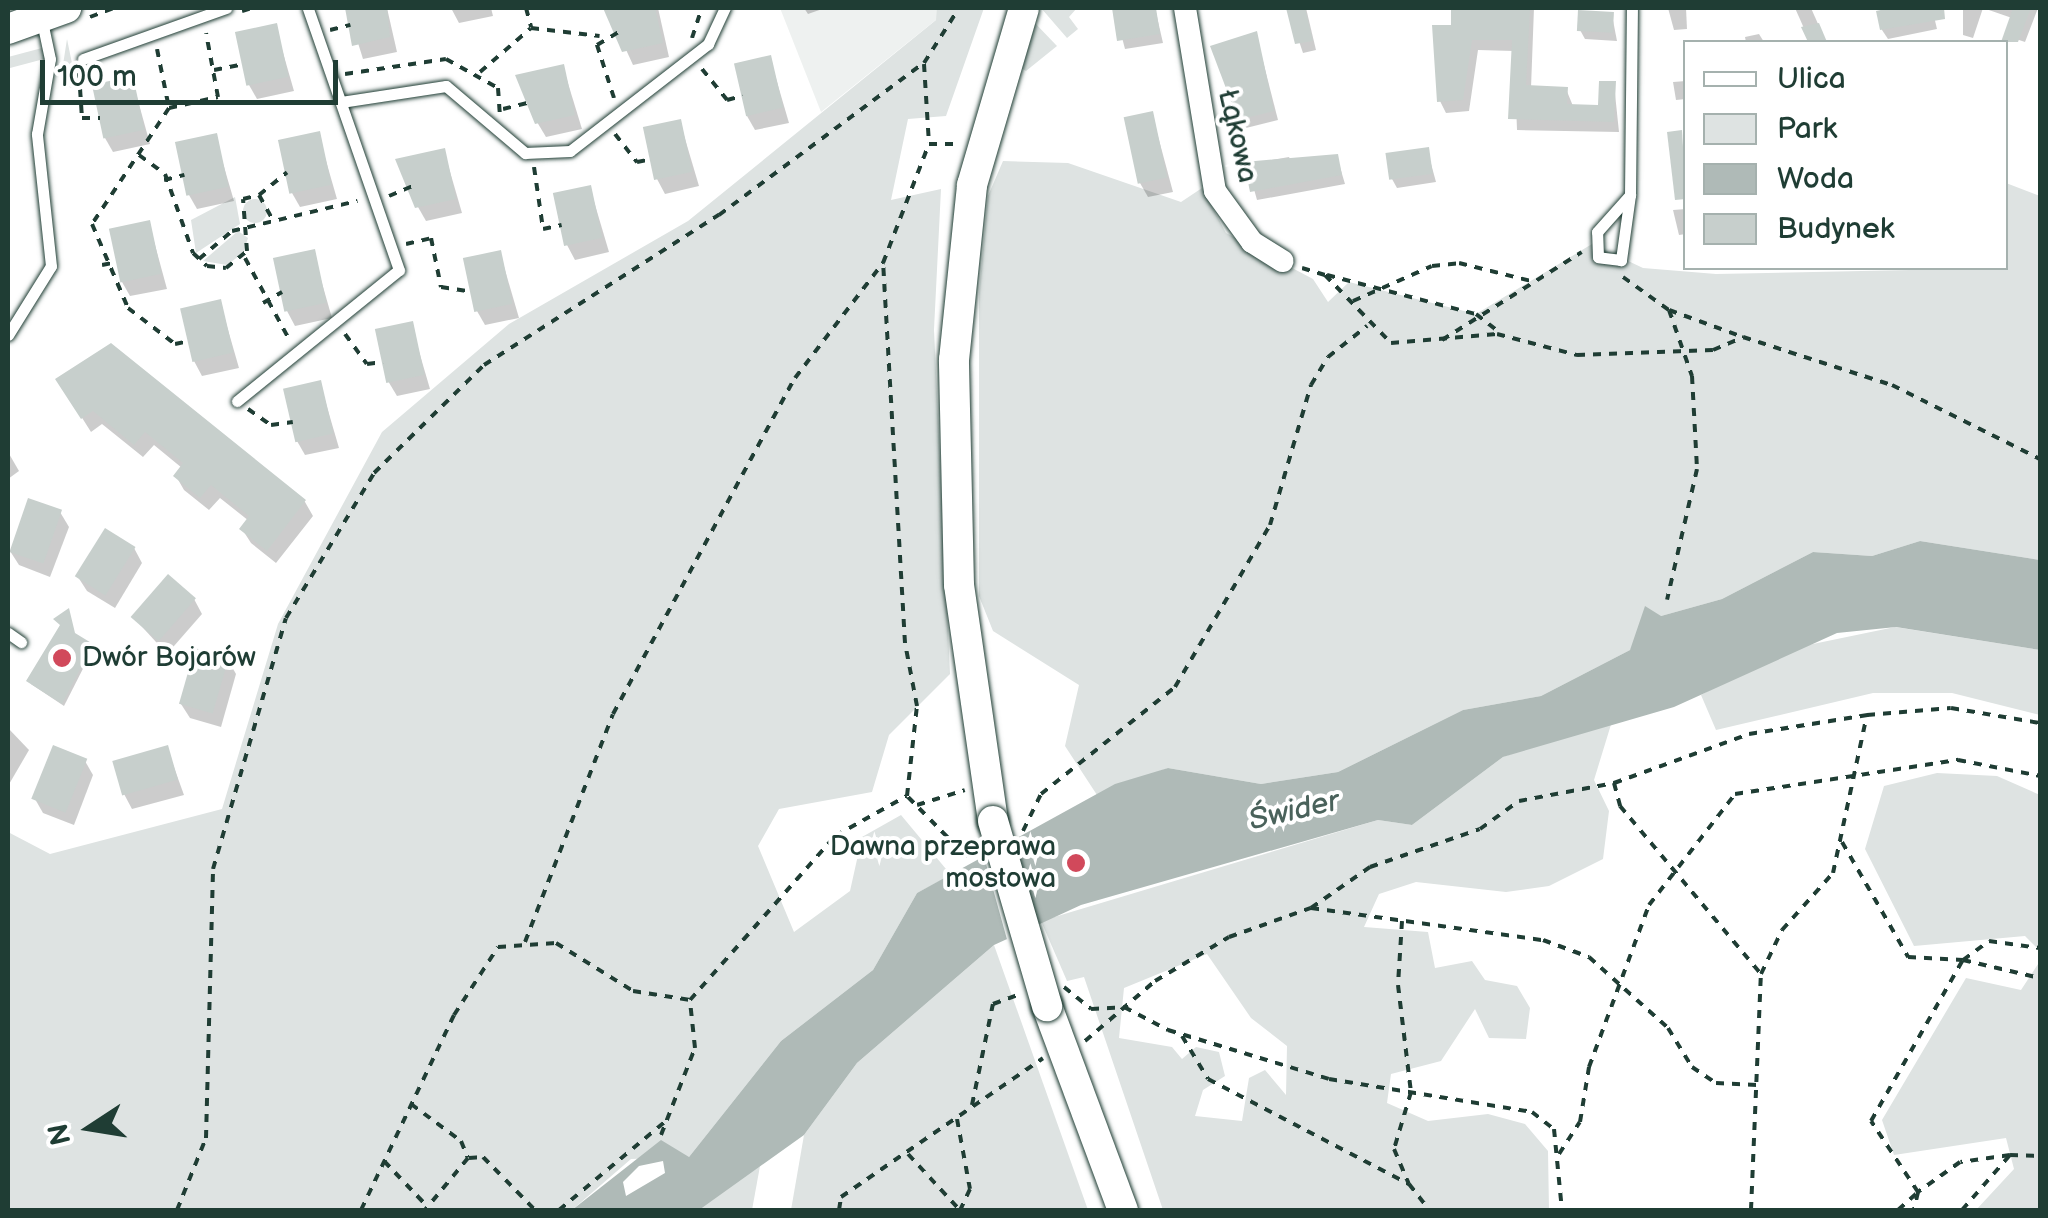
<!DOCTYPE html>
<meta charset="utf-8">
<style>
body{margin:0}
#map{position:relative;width:2048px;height:1218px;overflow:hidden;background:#fff;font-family:"Balsamiq Sans",sans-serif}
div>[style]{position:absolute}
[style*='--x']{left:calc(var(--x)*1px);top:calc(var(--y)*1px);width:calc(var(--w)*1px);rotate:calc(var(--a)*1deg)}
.built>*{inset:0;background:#eef1f0}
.green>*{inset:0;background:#dee3e2;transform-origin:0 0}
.round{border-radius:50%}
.water>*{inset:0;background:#afbab7}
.pier>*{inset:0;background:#fff}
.shadow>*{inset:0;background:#0003}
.building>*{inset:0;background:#c7cfcc;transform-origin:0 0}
.path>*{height:4px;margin-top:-2px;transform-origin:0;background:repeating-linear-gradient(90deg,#1f3d34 0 8px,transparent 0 16px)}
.roads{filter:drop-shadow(0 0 2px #1f3d34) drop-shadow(0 0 2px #1f3d34)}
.service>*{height:11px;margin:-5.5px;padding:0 5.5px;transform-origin:5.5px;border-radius:5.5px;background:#fff}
.minor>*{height:22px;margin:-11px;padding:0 11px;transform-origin:11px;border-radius:11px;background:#fff}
.tertiary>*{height:30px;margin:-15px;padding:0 15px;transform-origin:15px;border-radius:15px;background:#fff}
.bridges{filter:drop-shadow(0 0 2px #1f3d34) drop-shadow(0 0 2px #1f3d34)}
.tertiary-bridge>*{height:30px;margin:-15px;padding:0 15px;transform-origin:15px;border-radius:15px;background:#fff}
.dots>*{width:28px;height:28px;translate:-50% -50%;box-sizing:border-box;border:5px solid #fff;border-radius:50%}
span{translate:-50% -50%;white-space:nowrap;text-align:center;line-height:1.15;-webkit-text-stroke:8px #fff;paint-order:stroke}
.street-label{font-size:28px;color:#1f3d34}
.poi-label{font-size:28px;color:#1f3d34}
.left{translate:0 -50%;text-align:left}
.right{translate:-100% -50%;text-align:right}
.water-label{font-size:30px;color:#4a625b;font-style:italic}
.frame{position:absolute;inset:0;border:10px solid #1f3d34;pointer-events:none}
.legend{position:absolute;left:1683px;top:40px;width:325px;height:230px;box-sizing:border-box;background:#fff;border:2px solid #a5b1ae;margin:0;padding:12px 18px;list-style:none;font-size:30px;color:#1f3d34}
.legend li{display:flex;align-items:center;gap:20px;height:50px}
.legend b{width:50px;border:2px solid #a5b1ae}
.north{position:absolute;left:40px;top:1078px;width:100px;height:100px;-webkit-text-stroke:8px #fff;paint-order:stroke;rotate:258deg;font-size:28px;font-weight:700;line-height:40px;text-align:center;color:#1f3d34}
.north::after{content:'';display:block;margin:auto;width:35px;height:45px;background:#1f3d34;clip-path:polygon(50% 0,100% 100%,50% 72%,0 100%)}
.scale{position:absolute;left:40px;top:60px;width:298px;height:45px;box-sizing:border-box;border:5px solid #1f3d34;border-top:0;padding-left:12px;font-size:30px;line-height:35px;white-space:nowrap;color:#1f3d34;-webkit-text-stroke:8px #fff;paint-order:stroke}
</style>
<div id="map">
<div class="built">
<div style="clip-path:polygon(780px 8px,937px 8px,937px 19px,821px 112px)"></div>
</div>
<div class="green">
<div style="clip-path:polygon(937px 8px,984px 8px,946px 116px,908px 119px,891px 200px,941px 189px,934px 330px,950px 674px,889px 735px,872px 792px,779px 809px,758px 846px,794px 932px,850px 891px,862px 837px,901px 815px,951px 875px,917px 893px,873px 970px,781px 1041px,689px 1157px,631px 1159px,572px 1210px,8px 1210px,8px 832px,50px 854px,222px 809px,278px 624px,382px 432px,509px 324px,688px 221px,936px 20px)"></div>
<div style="clip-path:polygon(1041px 8px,1077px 8px,1069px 17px,1078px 29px,1067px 38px)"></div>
<div style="clip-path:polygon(1033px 21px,1057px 46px,1026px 71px,1016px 65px)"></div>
<div style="clip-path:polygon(67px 39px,74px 73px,75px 89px,60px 84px)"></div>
<div style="left:42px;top:48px;width:11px;height:36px;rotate:75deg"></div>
<div style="clip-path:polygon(1003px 161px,1068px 163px,1181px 202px,1202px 188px,1226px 233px,1313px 279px,1328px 302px,1349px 282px,1476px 314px,1592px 244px,1643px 268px,1716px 274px,2006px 268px,2006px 183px,2040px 196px,2040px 560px,1920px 541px,1872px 556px,1813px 552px,1722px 599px,1661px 616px,1630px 650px,1541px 696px,1463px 710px,1338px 772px,1261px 784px,1168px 768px,1097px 795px,1065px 746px,1079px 685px,993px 631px,979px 596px,979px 293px,988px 196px)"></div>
<div style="clip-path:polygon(235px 197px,240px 224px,196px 253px,191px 220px)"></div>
<div class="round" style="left:243px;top:199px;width:24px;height:24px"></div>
<div style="clip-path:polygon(238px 231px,248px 238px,243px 253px,227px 265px,203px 261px)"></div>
<div style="clip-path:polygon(1895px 627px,2040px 650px,2040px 715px,1952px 693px,1873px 693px,1716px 730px,1701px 695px,1784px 650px)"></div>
<div style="clip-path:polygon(evenodd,1613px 718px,1594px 780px,1609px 811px,1603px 859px,1549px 886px,1506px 892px,1416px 882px,1379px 894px,1364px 927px,1428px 932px,1435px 968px,1472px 961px,1485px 980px,1517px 986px,1530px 1008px,1526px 1039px,1489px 1038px,1475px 1009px,1441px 1061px,1391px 1074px,1387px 1103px,1428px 1121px,1488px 1114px,1525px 1124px,1548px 1151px,1549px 1210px,1163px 1210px,1084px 977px,1067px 981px,1041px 921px,1378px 820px,1412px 825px,1503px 757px,1613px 718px,1207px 954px,1251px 1018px,1287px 1046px,1286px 1095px,1265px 1070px,1249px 1078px,1242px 1121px,1195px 1116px,1203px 1090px,1225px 1076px,1219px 1052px,1196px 1047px,1182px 1059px,1172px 1047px,1119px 1038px,1124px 988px,1207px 954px)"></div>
<div style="clip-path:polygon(1937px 773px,1997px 776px,2040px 795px,2040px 951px,2025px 936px,1914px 946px,1865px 849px,1884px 786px)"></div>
<div style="clip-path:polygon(994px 945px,1088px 1210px,791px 1210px,804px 1135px,857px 1063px)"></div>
<div style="clip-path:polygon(2040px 961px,2040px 1210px,1976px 1210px,2014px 1169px,2006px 1138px,1894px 1155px,1882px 1120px,1966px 978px,2021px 990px)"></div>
<div style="clip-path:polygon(760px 1166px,752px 1210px,699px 1210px,712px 1195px)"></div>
</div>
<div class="water">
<div style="clip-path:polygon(evenodd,1920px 541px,2040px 560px,2040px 650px,1896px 627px,1837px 633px,1674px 707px,1503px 757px,1412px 825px,1378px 820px,1081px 905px,994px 945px,857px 1063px,804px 1135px,699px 1210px,572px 1210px,661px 1140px,689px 1157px,781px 1041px,873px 970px,917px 893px,1115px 784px,1168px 768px,1261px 784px,1338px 772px,1463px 710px,1541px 696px,1630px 650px,1645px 606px,1661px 616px,1722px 599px,1813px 552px,1872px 556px,1920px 541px,663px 1161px,665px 1173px,626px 1196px,623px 1182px,639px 1166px,663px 1161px)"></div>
</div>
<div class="pier">
<div style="clip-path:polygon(1011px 839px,1034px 930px,1008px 943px,983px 853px)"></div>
</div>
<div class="shadow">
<div style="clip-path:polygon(347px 8px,387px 8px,397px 52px,363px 59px)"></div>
<div style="clip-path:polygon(491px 8px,493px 16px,459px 23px,451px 8px)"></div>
<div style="clip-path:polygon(607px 8px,658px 8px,669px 57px,633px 65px)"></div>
<div style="clip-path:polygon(804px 8px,825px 8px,808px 14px)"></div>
<div style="clip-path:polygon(1155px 8px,1163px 43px,1125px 49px,1115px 11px)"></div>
<div style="clip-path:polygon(1288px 8px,1306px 8px,1316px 50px,1303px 53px)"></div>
<div style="clip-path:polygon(1454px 8px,1534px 8px,1531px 88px,1566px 89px,1573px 106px,1601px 108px,1614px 84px,1619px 132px,1517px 130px,1514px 51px,1478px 50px,1469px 111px,1446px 113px,1440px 101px)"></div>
<div style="clip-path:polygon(1668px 8px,1686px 8px,1687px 29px,1674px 30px)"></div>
<div style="clip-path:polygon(1795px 8px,1811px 8px,1826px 42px,1810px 42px)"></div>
<div style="clip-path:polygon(1932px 8px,1937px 29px,1888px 39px,1882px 30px,1879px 13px)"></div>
<div style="clip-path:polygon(1963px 8px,2038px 8px,2025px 42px,2013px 38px,2012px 18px,1983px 8px,1973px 38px,1963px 35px)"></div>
<div style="clip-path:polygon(1612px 15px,1617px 41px,1585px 39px,1580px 30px)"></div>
<div style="clip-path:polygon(275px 25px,294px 91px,257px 99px,249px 85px)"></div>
<div style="clip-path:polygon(1256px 34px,1278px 120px,1246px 128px,1241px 119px)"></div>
<div style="clip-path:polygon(1759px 34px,1764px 42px,1746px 42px,1745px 37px)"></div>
<div style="clip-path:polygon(770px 58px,789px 123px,755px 130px,747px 116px)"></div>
<div style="clip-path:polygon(563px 67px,582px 129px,546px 137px,537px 122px)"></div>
<div style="clip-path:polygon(132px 79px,150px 144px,113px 152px,105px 138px)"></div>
<div style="clip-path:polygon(1686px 81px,1686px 99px,1676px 100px,1673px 82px)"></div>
<div style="clip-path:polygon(1152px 114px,1173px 192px,1148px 197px,1140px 183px)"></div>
<div style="clip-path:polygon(680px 122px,699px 186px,665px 194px,657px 179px)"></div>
<div style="clip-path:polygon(318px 133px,337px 199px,300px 207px,292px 193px)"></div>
<div style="clip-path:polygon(1681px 133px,1686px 184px,1680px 185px)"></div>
<div style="clip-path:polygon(215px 136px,234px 201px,197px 209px,189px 195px)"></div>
<div style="clip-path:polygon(1427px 149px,1436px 182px,1397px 188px,1392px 179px)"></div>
<div style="clip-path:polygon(444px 151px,462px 213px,426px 221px,418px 207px)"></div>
<div style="clip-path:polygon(1289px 157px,1293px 165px,1337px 157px,1345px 184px,1257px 200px,1247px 164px)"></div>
<div style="clip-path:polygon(590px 188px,609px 252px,575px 260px,567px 245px)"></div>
<div style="clip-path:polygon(1686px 209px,1686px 234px,1679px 235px,1673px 210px)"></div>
<div style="clip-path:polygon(149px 223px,167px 289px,130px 296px,122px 282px)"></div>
<div style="clip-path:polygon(313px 252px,332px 318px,295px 326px,287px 311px)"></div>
<div style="clip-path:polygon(500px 253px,519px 318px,485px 325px,477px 311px)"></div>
<div style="clip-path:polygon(220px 302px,239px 368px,202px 376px,194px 361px)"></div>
<div style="clip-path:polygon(411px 324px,430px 389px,397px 396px,388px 381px)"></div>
<div style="clip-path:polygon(110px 346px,305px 502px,313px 516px,276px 563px,251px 543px,242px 529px,249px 521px,220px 498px,209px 510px,184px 490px,176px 476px,182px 468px,154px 445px,143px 457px,102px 424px,91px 432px,67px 394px)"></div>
<div style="clip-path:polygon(320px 383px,339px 448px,305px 455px,297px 441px)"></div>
<div style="clip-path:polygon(8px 452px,19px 471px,8px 479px)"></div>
<div style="clip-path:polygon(60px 512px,69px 527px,50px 577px,19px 565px,10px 551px)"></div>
<div style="clip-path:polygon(134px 548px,142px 563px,115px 608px,87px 591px,78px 577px)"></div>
<div style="clip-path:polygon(194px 599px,202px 614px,167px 654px,134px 618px)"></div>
<div style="clip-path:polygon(75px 636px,93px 649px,64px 706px,31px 684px)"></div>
<div style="clip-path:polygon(228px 660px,236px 674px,221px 727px,190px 718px,181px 704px)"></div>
<div style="clip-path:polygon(8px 728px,29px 750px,8px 786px)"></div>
<div style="clip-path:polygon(167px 748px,184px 795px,132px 809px,124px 794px)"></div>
<div style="clip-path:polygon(85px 761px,93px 775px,74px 825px,43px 813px,35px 799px)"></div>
</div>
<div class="building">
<div style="clip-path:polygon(345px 8px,387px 8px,390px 37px,352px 46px)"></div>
<div style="clip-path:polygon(603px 8px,655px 8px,663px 43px,622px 52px)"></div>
<div style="clip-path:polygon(1112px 8px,1156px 8px,1160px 34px,1117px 41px)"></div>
<div style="clip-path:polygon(1286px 8px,1305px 8px,1313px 41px,1295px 44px)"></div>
<div style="clip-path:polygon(1451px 8px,1530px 8px,1526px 85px,1568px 87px,1567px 104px,1598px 105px,1599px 81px,1616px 81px,1614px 122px,1508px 119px,1512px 40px,1472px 40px,1463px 100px,1437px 102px,1432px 25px,1451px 25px)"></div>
<div style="clip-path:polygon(1890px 8px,1944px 8px,1945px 19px,1880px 30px,1876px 11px)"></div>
<div style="clip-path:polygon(2013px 8px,2031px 8px,2018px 42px,2001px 42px)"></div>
<div style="left:1578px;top:10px;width:36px;height:21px;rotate:3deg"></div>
<div style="left:277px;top:23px;width:55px;height:43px;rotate:78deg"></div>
<div style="clip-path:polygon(1819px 23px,1827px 42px,1808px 42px,1801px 27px)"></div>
<div style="clip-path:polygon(1257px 31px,1274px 111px,1238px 120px,1210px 46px)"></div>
<div style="left:771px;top:55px;width:54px;height:38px;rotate:77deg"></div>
<div style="clip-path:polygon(564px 64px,575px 115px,535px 124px,515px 75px)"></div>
<div style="left:133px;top:76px;width:55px;height:42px;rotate:78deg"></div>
<div style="left:1153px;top:111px;width:68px;height:30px;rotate:78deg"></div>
<div style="left:681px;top:119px;width:54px;height:39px;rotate:78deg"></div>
<div style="clip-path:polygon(1682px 130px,1686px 199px,1675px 200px,1667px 132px)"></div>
<div style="left:320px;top:131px;width:55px;height:43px;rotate:78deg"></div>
<div style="left:217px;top:133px;width:55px;height:43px;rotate:78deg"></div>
<div style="left:1429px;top:147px;width:27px;height:44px;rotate:82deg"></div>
<div style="clip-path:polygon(445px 148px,456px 199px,415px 208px,395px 159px)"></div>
<div style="clip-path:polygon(1338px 154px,1342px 175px,1250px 192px,1244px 162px)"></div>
<div style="left:591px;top:185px;width:54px;height:39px;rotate:78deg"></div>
<div style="left:150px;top:220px;width:55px;height:42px;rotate:78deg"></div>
<div style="left:315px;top:249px;width:55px;height:43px;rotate:78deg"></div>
<div style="left:501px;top:250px;width:55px;height:39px;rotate:78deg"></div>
<div style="left:221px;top:299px;width:55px;height:42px;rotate:77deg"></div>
<div style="left:413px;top:321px;width:55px;height:39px;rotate:78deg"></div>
<div style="clip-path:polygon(111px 343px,306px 500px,267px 551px,239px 529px,249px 516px,211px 485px,200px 498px,173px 476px,183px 463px,145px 432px,134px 445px,93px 411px,81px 419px,55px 379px)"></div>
<div style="left:321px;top:380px;width:55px;height:39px;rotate:77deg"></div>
<div style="left:28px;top:498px;width:36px;height:57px;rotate:19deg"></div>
<div style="left:105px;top:528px;width:36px;height:57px;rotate:32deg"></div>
<div style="left:168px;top:574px;width:37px;height:57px;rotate:41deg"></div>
<div style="clip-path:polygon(69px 608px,75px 633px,93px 644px,62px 704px,26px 681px,60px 625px,53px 619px)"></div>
<div style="left:195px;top:648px;width:35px;height:58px;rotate:16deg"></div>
<div style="left:53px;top:745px;width:37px;height:58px;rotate:22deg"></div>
<div style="left:168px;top:745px;width:36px;height:58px;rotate:74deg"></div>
</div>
<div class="path">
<div style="--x:526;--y:8;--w:20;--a:75"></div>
<div style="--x:242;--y:11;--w:10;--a:-17"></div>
<div style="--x:90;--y:17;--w:25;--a:-21"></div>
<div style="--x:330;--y:30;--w:21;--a:-14"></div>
<div style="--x:692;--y:38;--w:32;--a:-72"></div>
<div style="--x:157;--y:49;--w:60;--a:78.5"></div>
<div style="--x:169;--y:108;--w:139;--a:123.6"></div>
<div style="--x:92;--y:224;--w:91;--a:66.8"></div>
<div style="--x:128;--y:308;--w:59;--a:37.5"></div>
<div style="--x:175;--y:344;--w:14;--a:-12"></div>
<div style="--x:924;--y:64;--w:80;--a:86.4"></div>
<div style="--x:702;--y:69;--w:40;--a:51"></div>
<div style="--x:727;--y:100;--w:16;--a:-15"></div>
<div style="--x:214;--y:70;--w:31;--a:-11"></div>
<div style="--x:480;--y:72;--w:67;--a:-40.8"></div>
<div style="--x:531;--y:28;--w:69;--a:6.6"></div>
<div style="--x:79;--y:73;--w:45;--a:86.2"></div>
<div style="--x:82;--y:118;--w:18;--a:0"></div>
<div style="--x:345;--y:74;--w:102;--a:-8.4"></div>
<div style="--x:446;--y:59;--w:60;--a:29.1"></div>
<div style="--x:498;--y:88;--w:27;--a:86"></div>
<div style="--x:614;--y:98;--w:56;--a:-107.8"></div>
<div style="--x:597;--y:45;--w:27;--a:-31"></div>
<div style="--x:169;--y:108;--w:50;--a:-12.7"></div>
<div style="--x:218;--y:97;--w:65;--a:-100.6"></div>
<div style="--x:503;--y:109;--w:30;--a:-14"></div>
<div style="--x:615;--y:134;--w:36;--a:52"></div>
<div style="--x:637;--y:162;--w:15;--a:-11"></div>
<div style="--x:139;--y:155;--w:32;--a:36"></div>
<div style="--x:165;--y:174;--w:84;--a:70.5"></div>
<div style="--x:193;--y:253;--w:19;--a:43"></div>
<div style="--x:207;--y:266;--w:19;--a:6"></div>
<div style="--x:226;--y:268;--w:27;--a:-39"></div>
<div style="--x:247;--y:251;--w:52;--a:-94.4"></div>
<div style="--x:243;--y:199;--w:16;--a:-14"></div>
<div style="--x:259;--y:195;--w:31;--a:61"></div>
<div style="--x:534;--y:167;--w:63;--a:81.7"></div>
<div style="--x:543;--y:229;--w:19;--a:-12"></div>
<div style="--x:164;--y:180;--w:21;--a:-14"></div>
<div style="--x:259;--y:195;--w:36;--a:-39"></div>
<div style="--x:389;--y:196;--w:25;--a:-23"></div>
<div style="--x:406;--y:244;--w:26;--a:-13"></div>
<div style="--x:431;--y:238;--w:50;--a:78.5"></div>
<div style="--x:441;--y:287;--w:31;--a:9"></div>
<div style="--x:245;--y:258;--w:94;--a:61.5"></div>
<div style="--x:199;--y:259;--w:43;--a:-40.3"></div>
<div style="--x:232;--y:231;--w:129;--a:-13.5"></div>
<div style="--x:102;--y:265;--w:15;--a:-11"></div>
<div style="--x:1302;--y:268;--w:24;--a:17"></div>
<div style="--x:1325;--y:275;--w:95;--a:45.9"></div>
<div style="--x:1391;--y:343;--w:106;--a:-4.9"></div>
<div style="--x:1497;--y:334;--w:83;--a:14.7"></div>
<div style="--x:1577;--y:355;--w:136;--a:-2.1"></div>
<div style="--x:1713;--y:350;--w:33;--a:-23"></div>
<div style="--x:1743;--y:337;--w:157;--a:17.9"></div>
<div style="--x:1892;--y:385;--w:165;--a:26.6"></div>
<div style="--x:1327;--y:275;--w:154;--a:14.7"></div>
<div style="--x:1476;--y:314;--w:31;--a:38"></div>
<div style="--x:1623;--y:277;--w:57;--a:35.7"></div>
<div style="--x:1669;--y:310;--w:70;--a:70.8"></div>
<div style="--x:1692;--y:376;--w:93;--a:86.9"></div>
<div style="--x:1697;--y:469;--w:134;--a:102.9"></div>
<div style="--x:1353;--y:301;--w:86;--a:-23.9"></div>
<div style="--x:1432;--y:266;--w:27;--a:-6"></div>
<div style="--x:1459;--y:263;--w:74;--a:14"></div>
<div style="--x:263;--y:303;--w:22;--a:-30"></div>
<div style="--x:1669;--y:310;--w:79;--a:20"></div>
<div style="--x:345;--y:334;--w:37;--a:54"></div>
<div style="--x:367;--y:364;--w:16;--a:-7"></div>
<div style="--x:1442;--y:340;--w:165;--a:-32.2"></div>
<div style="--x:248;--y:409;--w:28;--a:35"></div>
<div style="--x:271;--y:425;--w:22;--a:-8"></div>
<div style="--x:1614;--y:783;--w:24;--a:75"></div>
<div style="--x:1620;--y:806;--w:219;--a:50"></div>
<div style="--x:907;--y:796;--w:91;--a:-83.7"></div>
<div style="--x:917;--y:706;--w:64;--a:-100.8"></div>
<div style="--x:905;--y:643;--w:381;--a:-93.3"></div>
<div style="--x:883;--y:263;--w:128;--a:-68.9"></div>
<div style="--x:929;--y:144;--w:30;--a:0"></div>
<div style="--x:908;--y:797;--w:83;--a:45.5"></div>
<div style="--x:966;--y:856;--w:12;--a:0"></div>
<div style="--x:917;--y:805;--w:50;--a:-17.4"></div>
<div style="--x:1023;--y:831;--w:41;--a:-64.1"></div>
<div style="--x:1041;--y:794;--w:171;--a:-38.6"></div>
<div style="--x:1175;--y:687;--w:188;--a:-59.6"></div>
<div style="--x:1270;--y:525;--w:146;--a:-73.7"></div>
<div style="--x:1311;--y:385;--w:33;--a:-59"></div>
<div style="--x:1328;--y:357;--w:50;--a:-38.5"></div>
<div style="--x:1842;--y:842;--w:133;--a:60.1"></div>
<div style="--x:1908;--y:957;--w:55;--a:3.1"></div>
<div style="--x:1963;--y:960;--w:32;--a:-36"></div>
<div style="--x:1989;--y:941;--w:51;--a:7.8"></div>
<div style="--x:1311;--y:908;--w:234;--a:7.9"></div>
<div style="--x:1543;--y:940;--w:49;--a:20.3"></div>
<div style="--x:1589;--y:957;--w:106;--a:41.9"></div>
<div style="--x:1668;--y:1028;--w:46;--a:58.4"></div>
<div style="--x:1692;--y:1067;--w:29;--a:34"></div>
<div style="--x:1716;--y:1083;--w:41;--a:2.8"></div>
<div style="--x:1402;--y:921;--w:64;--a:93.6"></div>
<div style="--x:1398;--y:985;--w:108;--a:83.1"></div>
<div style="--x:1411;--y:1092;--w:59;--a:106.6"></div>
<div style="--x:1394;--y:1149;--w:38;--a:67"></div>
<div style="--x:525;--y:942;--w:244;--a:-68.9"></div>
<div style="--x:613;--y:714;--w:382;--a:-61.6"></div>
<div style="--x:795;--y:378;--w:145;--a:-52.6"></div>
<div style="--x:1064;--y:987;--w:35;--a:39"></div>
<div style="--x:1091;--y:1009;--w:33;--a:-3"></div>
<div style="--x:1124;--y:1007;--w:50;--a:27.6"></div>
<div style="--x:1168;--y:1030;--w:168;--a:16.9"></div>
<div style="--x:1329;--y:1079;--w:206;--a:9.2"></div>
<div style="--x:1532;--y:1112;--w:28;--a:38"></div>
<div style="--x:1554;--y:1129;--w:81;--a:84.4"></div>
<div style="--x:1182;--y:1036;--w:50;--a:58.8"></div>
<div style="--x:1208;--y:1079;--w:227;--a:27.6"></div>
<div style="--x:1409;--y:1184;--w:33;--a:52"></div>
<div style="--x:1085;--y:1041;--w:92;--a:-40.6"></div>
<div style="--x:1155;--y:981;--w:86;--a:-30.7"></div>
<div style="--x:1229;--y:937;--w:87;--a:-19.5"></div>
<div style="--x:1311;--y:908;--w:72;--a:-34.8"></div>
<div style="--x:1370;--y:867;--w:116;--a:-19.1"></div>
<div style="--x:1480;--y:829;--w:48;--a:-35.7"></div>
<div style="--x:1519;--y:801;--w:97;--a:-10.7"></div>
<div style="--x:1614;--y:783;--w:144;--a:-19.9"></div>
<div style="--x:1749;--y:734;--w:120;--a:-9.1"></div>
<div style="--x:1867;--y:715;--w:84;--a:-4.8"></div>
<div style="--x:1951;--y:708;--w:90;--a:9.6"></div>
<div style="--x:411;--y:1104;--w:62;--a:36.5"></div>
<div style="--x:461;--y:1141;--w:18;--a:68"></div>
<div style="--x:468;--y:1158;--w:67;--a:129.6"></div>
<div style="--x:972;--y:1105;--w:103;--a:-78.3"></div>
<div style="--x:993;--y:1004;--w:29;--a:-20"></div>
<div style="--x:957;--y:1119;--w:71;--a:79.5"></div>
<div style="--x:970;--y:1189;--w:23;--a:115"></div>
<div style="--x:661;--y:1135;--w:93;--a:-68.7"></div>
<div style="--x:695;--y:1048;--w:47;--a:-96.1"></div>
<div style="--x:908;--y:1154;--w:75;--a:47.2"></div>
<div style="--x:1559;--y:1154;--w:38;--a:-57"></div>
<div style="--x:1580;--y:1122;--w:56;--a:-80.7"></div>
<div style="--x:1589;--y:1067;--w:173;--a:-69.7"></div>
<div style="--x:1649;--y:905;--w:140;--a:-52.2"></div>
<div style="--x:1735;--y:794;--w:226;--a:-8.7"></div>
<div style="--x:1958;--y:760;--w:84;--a:11"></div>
<div style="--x:2010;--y:1155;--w:50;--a:172"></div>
<div style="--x:1960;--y:1162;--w:52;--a:144.5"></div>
<div style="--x:1918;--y:1192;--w:85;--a:-123.5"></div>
<div style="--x:1871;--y:1121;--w:185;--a:-60.3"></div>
<div style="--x:1963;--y:960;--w:79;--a:13.2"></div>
<div style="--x:469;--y:1158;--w:14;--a:-4"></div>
<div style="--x:483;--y:1157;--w:74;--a:45.5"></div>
<div style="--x:384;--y:1161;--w:58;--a:46.4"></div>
<div style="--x:177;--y:1210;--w:78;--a:-68.1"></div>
<div style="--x:206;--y:1138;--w:269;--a:-88.5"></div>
<div style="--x:213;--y:869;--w:261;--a:-73.8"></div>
<div style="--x:286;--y:618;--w:170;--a:-58.7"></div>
<div style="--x:374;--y:473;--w:154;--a:-44.5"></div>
<div style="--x:484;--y:365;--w:279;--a:-32.6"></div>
<div style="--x:719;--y:215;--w:255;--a:-36.6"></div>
<div style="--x:924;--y:63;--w:65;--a:-57.5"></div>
<div style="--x:361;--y:1210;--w:216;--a:-64.5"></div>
<div style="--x:454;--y:1015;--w:81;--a:-57.1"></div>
<div style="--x:498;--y:947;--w:58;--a:-3.9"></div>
<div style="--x:556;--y:943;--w:91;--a:31.9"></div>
<div style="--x:633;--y:991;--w:58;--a:9"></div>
<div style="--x:690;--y:1000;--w:219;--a:-48.5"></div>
<div style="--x:835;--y:836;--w:82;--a:-29.1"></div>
<div style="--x:559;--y:1210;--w:141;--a:-39.8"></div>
<div style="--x:839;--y:1210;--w:13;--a:-81"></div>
<div style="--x:841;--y:1197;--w:245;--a:-34.5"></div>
<div style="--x:1751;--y:1210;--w:236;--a:-87.6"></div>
<div style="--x:1761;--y:974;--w:49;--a:-64.5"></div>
<div style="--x:1782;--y:930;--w:76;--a:-48.2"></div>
<div style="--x:1833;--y:873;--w:162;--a:-77.9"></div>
<div style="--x:1898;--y:1210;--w:27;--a:-42"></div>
<div style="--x:1918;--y:1192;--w:18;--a:103"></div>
<div style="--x:1962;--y:1210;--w:73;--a:-48.9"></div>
<div style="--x:2010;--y:1155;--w:30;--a:2"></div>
</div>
<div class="roads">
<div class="service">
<div style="--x:83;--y:59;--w:152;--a:-19.6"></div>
<div style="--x:341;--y:102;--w:106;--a:-8.7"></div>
<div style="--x:446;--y:86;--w:104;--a:40.3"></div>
<div style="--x:525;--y:153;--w:45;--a:-2.5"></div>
<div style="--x:570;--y:151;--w:175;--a:-37.8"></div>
<div style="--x:708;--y:44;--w:40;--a:-65"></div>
<div style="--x:1630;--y:195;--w:66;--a:97.9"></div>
<div style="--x:1621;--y:260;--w:23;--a:-173"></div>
<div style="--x:1598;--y:257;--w:25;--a:-92"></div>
<div style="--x:1597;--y:232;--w:50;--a:-48.3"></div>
<div style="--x:1630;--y:195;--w:187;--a:-89.4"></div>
<div style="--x:8;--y:335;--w:81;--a:-58.1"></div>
<div style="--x:51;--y:266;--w:133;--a:-96.1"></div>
<div style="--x:37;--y:134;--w:76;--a:-80.2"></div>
<div style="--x:50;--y:59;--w:39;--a:-102"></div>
<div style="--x:237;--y:401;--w:208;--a:-39"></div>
<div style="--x:399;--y:270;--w:277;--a:-109.2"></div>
<div style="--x:8;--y:633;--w:16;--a:35"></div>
</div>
<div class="minor">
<div style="--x:1185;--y:8;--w:185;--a:80.7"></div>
<div style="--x:1215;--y:191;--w:63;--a:54"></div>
<div style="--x:1252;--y:242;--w:36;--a:32"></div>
</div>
<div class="tertiary">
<div style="--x:8;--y:29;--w:62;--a:-19.9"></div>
<div style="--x:993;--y:821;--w:238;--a:-98.2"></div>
<div style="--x:959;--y:585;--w:225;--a:-91.3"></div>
<div style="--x:954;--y:360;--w:176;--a:-84.1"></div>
<div style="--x:972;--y:185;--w:184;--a:-73.6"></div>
<div style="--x:1047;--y:1006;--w:218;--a:69.6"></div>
</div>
</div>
<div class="bridges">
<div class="tertiary-bridge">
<div style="--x:993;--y:821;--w:193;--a:73.7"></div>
</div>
</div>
<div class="dots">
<div style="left:62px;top:658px;background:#d1495b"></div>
<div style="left:1076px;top:863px;background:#d1495b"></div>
</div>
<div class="street-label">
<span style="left:1237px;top:136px;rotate:77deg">Łąkowa</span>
</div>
<div class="poi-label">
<span class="left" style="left:82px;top:658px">Dwór Bojarów</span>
<span class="right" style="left:1056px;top:863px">Dawna przeprawa<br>mostowa</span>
</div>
<div class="water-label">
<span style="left:1294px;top:811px;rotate:-13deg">Świder</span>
</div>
<div class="frame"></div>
<ul class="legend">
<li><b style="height:12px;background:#fff"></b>Ulica</li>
<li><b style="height:28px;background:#dee3e2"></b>Park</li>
<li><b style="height:28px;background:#afbab7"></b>Woda</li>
<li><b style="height:28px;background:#c7cfcc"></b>Budynek</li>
</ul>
<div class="north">N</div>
<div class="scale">100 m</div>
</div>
